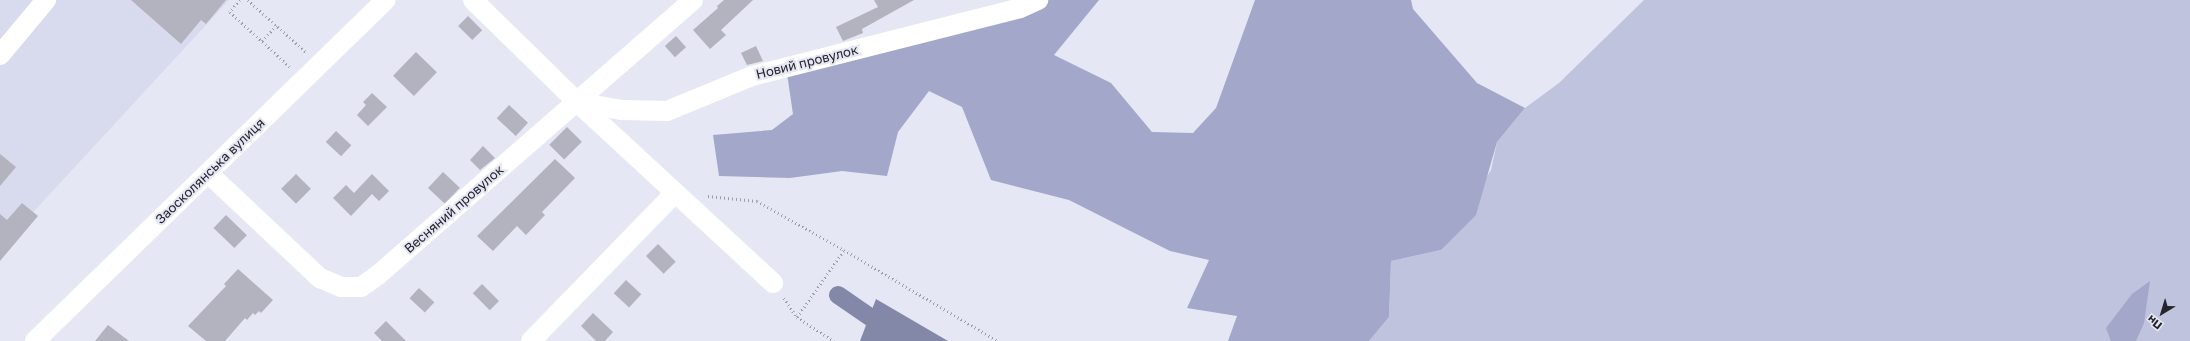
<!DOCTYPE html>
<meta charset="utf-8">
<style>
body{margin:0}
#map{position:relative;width:2190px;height:341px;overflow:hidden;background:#e5e7f4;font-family:"Golos Text",sans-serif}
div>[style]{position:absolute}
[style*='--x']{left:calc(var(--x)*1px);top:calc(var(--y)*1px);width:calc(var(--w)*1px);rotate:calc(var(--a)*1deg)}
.built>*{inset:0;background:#d8daee}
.green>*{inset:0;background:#bfc3dd}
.forest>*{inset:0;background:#a3a7c9}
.water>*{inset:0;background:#8488a8}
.canal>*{height:18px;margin:-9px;padding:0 9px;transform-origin:9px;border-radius:9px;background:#8488a8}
.building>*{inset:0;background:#b2b3bf;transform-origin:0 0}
.path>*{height:2.5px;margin-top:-1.25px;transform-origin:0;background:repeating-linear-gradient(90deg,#9c9da7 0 1px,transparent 0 4px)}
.minor>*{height:20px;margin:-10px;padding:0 10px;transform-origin:10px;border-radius:10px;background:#fff}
span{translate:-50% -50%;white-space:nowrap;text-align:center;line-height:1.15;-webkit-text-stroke:4px #e5e7f4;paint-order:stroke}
.street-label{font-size:13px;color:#242429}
.north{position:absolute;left:2142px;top:293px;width:40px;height:40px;-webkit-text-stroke:3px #e5e7f4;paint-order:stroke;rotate:218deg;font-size:11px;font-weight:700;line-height:16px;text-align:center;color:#242429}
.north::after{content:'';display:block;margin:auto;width:14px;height:18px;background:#242429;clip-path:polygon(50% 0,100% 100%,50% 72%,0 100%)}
</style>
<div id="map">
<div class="built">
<div style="clip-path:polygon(0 0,229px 0,0 248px)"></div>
</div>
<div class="green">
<div style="clip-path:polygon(1644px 0,2190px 0,2190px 341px,1369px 341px,1389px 317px,1391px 261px,1441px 250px,1491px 170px,1497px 142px,1525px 108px,1559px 83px)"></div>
</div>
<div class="forest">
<div style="clip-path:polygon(1032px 0,1099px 0,1054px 55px,1111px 83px,1152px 132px,1193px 133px,1216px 108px,1255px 0,1411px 0,1413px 9px,1477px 83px,1525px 108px,1497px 142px,1476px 215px,1441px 250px,1391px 261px,1389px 317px,1369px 341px,1228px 341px,1237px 316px,1187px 308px,1209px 260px,1170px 251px,1069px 200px,991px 180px,962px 107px,929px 91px,898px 132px,887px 176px,842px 171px,790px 178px,719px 176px,713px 135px,772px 130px,793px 114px,786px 67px)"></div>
<div style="clip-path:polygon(2150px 281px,2144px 323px,2136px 341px,2111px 341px,2106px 328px,2132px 294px)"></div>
</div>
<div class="water">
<div style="clip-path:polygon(876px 299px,948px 341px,860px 341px)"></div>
</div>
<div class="canal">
<div style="--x:838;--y:295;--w:81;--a:34.5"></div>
</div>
<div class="building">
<div style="clip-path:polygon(131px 0,226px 0,206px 24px,201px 20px,181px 44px)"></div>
<div style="clip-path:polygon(724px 0,753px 0,721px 30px,726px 35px,710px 49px,693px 30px,718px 8px,717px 6px)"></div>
<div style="clip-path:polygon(874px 0,914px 0,862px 29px,863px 33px,843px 41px,836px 27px,878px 7px)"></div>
<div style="left:468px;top:16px;width:20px;height:14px;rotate:45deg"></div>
<div style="left:676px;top:36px;width:15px;height:15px;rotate:48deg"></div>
<div style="clip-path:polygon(756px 46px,763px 61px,747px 65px,741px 53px)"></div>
<div style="left:416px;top:52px;width:29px;height:33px;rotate:44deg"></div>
<div style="clip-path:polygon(372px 93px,387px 107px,368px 126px,357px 115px,366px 105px,363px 102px)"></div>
<div style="left:509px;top:105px;width:26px;height:18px;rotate:43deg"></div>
<div style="left:567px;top:127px;width:21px;height:25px;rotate:45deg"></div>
<div style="left:336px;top:131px;width:21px;height:15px;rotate:43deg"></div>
<div style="clip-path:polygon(483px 146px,495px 158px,480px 170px,470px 160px)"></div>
<div style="clip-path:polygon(0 154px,16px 167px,0 186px)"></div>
<div style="clip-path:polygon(555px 159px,575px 178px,542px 212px,545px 215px,526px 235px,517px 226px,493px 251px,477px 236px)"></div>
<div style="left:443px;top:172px;width:23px;height:22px;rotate:43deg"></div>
<div style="left:296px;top:174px;width:21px;height:21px;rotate:45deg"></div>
<div style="clip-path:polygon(372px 174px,389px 191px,379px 201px,372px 194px,351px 216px,333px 198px,346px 185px,354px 193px)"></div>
<div style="clip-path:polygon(22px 203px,38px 216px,0 261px,0 214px,7px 220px)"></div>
<div style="left:226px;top:215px;width:29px;height:18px;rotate:44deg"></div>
<div style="left:658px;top:244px;width:25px;height:17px;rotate:45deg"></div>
<div style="clip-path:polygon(238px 269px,273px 300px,261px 313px,259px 311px,255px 315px,253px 313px,247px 320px,245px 318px,225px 341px,206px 341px,188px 326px,226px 286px,224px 284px)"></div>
<div style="left:626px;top:280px;width:21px;height:18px;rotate:43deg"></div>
<div style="left:482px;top:284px;width:24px;height:13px;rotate:45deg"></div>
<div style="left:419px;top:288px;width:21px;height:14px;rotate:43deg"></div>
<div style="clip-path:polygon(593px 313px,613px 332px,605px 341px,596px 341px,581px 326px)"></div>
<div style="clip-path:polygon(386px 321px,406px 341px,382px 341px,374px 333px)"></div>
<div style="clip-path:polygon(108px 325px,129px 341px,95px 341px)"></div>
</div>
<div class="path">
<div style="--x:240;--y:0;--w:16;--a:130"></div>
<div style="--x:230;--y:12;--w:81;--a:42.5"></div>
<div style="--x:248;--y:0;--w:78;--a:41.9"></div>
<div style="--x:262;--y:41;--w:21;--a:-47"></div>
<div style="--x:708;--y:196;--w:49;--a:5.8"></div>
<div style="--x:757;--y:201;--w:100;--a:29.4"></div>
<div style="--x:784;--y:298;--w:23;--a:56"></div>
<div style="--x:797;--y:317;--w:82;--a:-55"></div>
<div style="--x:844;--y:250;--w:179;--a:30.6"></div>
<div style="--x:797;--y:317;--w:44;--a:33"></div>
</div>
<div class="minor">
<div style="--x:473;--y:0;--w:146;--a:44.4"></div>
<div style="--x:577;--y:102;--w:267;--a:42.7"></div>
<div style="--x:0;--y:55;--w:72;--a:-50.1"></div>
<div style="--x:577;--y:102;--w:46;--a:10.1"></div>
<div style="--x:622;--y:110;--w:45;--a:1.3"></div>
<div style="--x:667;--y:111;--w:92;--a:-22.4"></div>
<div style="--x:752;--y:76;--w:276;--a:-14.2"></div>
<div style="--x:1020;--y:8;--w:20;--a:-24"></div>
<div style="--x:208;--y:173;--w:154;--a:43.2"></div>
<div style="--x:320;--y:278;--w:23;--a:23"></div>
<div style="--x:341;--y:287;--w:20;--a:0"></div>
<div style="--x:361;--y:287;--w:21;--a:-35"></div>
<div style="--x:378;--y:275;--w:418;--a:-41.1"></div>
<div style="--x:35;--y:341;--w:489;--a:-44.2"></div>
<div style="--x:531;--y:341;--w:206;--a:-45.8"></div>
</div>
<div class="street-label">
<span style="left:807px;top:62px;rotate:-14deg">Новий провулок</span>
<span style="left:210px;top:171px;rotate:-44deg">Заосколянська вулиця</span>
<span style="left:454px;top:209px;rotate:-41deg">Весняний провулок</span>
</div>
<div class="north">Пн</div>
</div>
